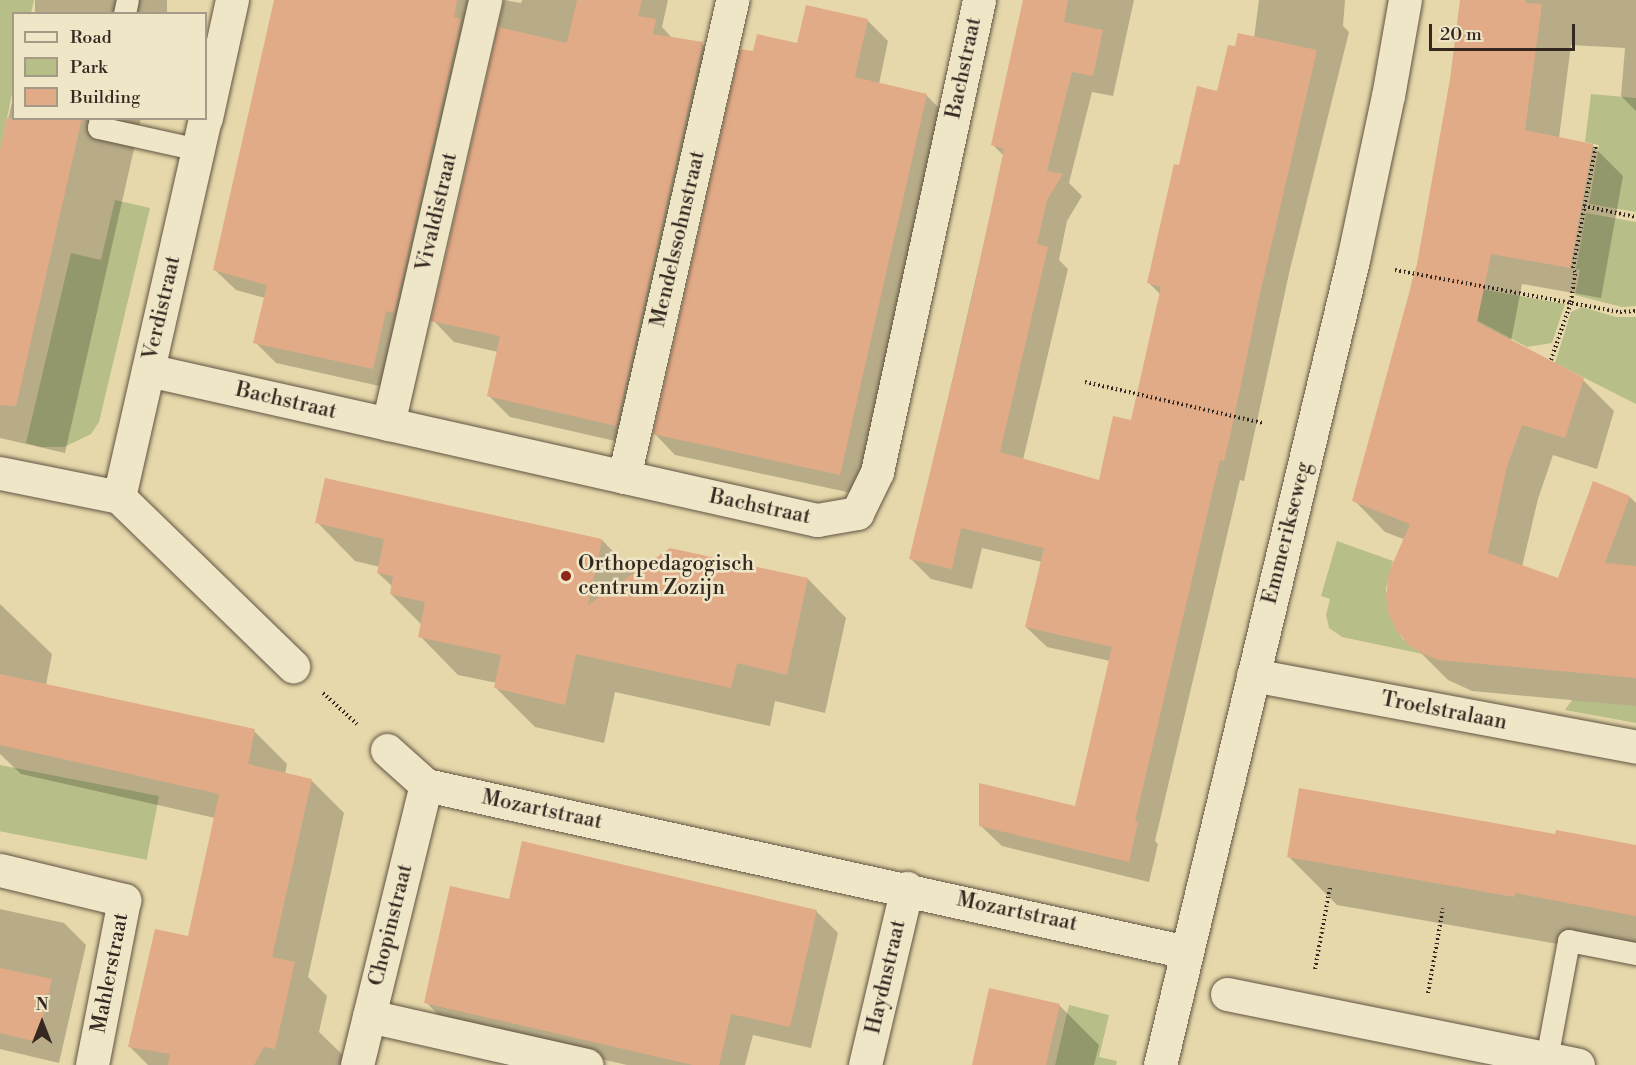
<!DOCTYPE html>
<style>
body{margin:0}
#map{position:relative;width:1636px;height:1065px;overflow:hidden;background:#e6d8aa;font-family:"Libre Bodoni",serif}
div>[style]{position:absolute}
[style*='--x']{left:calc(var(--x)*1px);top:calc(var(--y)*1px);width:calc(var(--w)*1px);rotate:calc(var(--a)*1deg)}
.green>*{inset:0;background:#b7be87;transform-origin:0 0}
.shadow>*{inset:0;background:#0003;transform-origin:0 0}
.building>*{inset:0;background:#e2ab87}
.path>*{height:4px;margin-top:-2px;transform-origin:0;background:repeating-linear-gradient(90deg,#352821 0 1.5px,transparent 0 4.5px)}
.roads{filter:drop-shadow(0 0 2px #615443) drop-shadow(0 0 2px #615443)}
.lane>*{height:22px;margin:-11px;padding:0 11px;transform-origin:11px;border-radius:11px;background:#efe6c8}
.street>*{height:33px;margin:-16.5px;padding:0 16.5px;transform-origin:16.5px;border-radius:16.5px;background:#efe6c8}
.dots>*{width:16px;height:16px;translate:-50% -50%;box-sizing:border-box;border:3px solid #efe6c8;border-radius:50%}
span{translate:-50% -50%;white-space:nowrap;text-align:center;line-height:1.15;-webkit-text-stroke:5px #efe6c8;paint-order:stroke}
.street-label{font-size:21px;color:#352821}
.poi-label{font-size:21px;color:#352821}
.left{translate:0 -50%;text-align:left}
.legend{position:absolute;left:12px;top:12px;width:195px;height:108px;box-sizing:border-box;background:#efe6c8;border:2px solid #a59a85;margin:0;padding:8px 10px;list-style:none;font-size:18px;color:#352821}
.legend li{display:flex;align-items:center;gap:12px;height:30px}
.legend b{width:30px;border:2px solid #a59a85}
.north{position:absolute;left:12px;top:993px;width:60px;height:60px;-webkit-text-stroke:4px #efe6c8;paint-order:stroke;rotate:0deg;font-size:16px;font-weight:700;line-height:24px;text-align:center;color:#352821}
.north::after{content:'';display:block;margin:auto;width:21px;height:27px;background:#352821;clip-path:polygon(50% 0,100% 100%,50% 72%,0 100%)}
.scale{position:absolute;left:1429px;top:24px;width:146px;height:27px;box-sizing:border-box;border:3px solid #352821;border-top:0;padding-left:8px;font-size:18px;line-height:21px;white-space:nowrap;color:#352821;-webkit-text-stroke:4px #efe6c8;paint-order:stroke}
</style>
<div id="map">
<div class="green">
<div style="clip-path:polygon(0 0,34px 0,31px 13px,14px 14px,13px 89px,0 152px)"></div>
<div style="clip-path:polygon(1591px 94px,1636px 98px,1636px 212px,1589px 204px,1599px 145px,1585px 142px)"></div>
<div style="clip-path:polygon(115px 200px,150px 208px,99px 422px,91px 434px,64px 447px,41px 447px,26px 443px,71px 253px,101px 260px)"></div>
<div style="clip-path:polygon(1586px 213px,1636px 222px,1636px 306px,1622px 307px,1575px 295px,1580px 270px,1576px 269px)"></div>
<div style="clip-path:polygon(1413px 277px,1565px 304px,1552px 343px,1527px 347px,1411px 285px)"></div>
<div style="clip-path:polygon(1582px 307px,1616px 317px,1636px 317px,1636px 404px,1555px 363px,1571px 312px)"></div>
<div style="clip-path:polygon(1337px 541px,1393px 561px,1386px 589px,1389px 615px,1402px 638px,1423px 654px,1342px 637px,1329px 628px,1326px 615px,1330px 599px,1321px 596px)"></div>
<div style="clip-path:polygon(1572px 700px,1636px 706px,1636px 723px,1565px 710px)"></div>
<div style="left:0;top:765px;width:162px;height:65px;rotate:11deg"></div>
<div style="clip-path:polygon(1069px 1005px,1109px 1015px,1099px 1057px,1117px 1061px,1116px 1065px,1055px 1065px)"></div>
</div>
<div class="shadow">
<div style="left:35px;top:0;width:132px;height:14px"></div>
<div style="clip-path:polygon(275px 0,478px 0,393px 389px,276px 363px,255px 342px,265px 298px,236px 290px,215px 270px)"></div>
<div style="clip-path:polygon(504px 0,521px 3px,522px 0,668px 0,662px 27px,673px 39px,702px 44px,724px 65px,637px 446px,510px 417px,489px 396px,498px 352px,454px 342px,433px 320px)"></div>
<div style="clip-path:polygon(1025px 0,1134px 0,1113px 96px,1092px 92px,1069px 183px,1082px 196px,1067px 221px,1059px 260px,1068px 269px,1023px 460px,1100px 482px,1133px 422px,1161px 295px,1149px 283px,1180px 167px,1218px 93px,1236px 48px,1254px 38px,1259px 0,1345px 0,1343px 26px,1349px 32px,1290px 269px,1244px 481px,1240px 480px,1202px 642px,1155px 841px,1158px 844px,1149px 882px,1002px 846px,981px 826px,1076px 808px,1110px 661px,1047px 647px,1026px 627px,1042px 562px,982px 548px,972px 589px,931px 579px,911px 559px,1004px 156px,993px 145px)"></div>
<div style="clip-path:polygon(1462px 0,1636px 0,1636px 111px,1621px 96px,1625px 48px,1571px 45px,1559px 138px,1592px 145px,1623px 176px,1601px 298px,1522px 284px,1511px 341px,1583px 380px,1614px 411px,1597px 469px,1553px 455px,1538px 499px,1522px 567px,1558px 580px,1630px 497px,1636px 503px,1636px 706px,1472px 691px,1448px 680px,1398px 630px,1406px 540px,1385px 532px,1354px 500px,1418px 264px,1456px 51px)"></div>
<div style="clip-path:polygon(867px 20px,888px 41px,879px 84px,926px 95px,947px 116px,861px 495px,675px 455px,655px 434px,798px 44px)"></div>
<div style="clip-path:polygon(14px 94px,14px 118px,141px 118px,65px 453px,0 438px,0 153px)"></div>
<div style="clip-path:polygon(317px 522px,602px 540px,635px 574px,808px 579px,846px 618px,825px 713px,775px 701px,770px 726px,615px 692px,604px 743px,535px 727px,496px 688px,497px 683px,458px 675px,420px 636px,422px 625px,391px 594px,393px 587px,378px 573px,380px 567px,355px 561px)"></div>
<div style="clip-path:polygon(0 604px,52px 654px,46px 685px,254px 731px,287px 764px,285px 774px,311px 780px,344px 813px,308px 977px,327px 996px,319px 1032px,350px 1062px,349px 1065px,148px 1065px,130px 1047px,189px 938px,215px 818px,21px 774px,0 754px)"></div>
<div style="clip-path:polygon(1636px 847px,1636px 955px,1563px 945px,1337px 905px,1288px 856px)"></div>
<div style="clip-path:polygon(510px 900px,816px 911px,838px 933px,811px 1048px,753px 1035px,745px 1065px,627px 1065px,447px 1024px,426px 1002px)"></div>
<div style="clip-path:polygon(0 909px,64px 923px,86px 945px,59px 1063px,0 1049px)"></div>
<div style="clip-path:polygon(1059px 1005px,1099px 1045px,1094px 1065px,973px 1065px)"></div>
</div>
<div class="building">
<div style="clip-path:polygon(274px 0,457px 0,454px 17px,461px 19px,394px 313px,386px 311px,373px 369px,253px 343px,267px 285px,213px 270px)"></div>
<div style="clip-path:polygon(577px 0,642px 0,638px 16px,656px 19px,653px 34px,703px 42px,616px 426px,487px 396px,500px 336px,431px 321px,498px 27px,567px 43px)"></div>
<div style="clip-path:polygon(1023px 0,1068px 0,1064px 22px,1103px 30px,1093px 76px,1072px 72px,1047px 171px,1063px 174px,1047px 200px,1037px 244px,1048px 247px,1000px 452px,1099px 480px,1113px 416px,1131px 420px,1161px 287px,1147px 283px,1174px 164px,1179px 165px,1197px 86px,1217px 91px,1228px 45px,1235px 46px,1238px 33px,1317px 50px,1261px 289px,1232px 427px,1224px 461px,1220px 460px,1135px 821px,1138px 822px,1129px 862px,979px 826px,979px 783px,1075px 806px,1112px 647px,1025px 627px,1044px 548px,961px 528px,952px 569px,909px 559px,970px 307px,1004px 149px,991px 145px)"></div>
<div style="clip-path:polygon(1460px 0,1526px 0,1526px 3px,1542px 4px,1525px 130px,1593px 144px,1570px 268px,1491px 254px,1477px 322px,1584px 378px,1565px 438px,1522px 425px,1507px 467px,1488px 553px,1558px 578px,1593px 481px,1630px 496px,1605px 563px,1636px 566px,1636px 678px,1439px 660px,1423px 654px,1409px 645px,1397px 631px,1389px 615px,1386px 598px,1389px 572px,1410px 524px,1352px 501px,1417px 264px,1450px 79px)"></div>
<div style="clip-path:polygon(806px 5px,868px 19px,855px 77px,927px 94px,840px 475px,653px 434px,740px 49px,753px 51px,757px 34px,797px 43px)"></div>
<div style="clip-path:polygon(7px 118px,82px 118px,16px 406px,0 405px,0 150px)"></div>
<div style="clip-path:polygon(325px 478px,602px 539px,588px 605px,670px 548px,808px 578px,787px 675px,737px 663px,731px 688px,576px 654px,565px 705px,494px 688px,501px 655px,418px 637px,425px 602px,390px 594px,393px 576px,377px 573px,384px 539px,315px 523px)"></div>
<div style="clip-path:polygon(0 674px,255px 729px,248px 764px,312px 779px,272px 957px,295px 962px,275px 1049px,264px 1047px,254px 1065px,168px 1065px,170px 1054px,128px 1047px,155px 929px,188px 936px,219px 794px,0 745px)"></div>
<div style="clip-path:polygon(1299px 788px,1555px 834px,1556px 830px,1636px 845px,1636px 916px,1515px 893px,1514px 897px,1287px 857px)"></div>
<div style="clip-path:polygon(522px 841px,817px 910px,790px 1027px,731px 1014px,719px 1065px,693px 1065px,424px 1003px,450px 886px,509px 899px)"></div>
<div style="clip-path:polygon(0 968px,52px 979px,37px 1042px,0 1033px)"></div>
<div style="clip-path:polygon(989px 988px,1060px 1004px,1046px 1065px,972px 1065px)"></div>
</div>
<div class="path">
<div style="--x:1584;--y:206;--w:53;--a:11.9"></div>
<div style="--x:1395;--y:270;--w:229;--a:10.6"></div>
<div style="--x:1620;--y:312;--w:16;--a:-4"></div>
<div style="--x:1551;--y:360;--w:61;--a:-71"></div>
<div style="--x:1571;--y:302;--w:30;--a:-82"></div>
<div style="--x:1575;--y:272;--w:4;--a:-117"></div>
<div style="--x:1573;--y:268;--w:125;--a:-79.4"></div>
<div style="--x:1085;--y:382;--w:183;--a:13"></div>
<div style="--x:323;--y:693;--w:46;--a:42.4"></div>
<div style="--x:1315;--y:969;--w:83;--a:-79.6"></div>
<div style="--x:1428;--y:993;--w:86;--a:-80"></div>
</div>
<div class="roads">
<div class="lane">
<div style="--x:125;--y:14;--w:14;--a:-78"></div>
<div style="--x:101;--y:118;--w:10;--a:101"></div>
<div style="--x:99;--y:128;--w:101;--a:12.5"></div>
<div style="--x:1547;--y:1059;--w:120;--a:-79.4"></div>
<div style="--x:1569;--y:941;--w:68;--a:11"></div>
</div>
<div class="street">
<div style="--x:206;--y:118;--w:121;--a:-77.6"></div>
<div style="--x:148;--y:370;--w:686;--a:12.64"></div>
<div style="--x:817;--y:520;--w:41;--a:-9.9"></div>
<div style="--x:857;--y:513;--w:46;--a:-64"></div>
<div style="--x:877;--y:472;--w:483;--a:-77.8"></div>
<div style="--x:388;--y:424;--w:435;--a:-77.1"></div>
<div style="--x:0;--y:473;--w:121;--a:11.4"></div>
<div style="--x:119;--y:497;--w:243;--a:44.2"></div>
<div style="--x:624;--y:477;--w:489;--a:-77.2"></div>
<div style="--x:119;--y:497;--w:389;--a:-77.2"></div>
<div style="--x:1253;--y:675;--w:390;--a:10.6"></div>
<div style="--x:387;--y:750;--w:52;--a:41.9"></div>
<div style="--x:426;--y:785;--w:779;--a:12.38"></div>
<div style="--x:0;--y:870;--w:128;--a:13.6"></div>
<div style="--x:124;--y:900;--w:168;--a:101"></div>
<div style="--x:1227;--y:994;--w:358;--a:11.4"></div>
<div style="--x:369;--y:1016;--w:223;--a:12.7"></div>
<div style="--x:357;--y:1065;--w:288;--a:-76.2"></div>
<div style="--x:865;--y:1065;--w:182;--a:-76.7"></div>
<div style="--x:1160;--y:1065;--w:828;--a:-76.52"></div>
<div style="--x:1353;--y:260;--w:168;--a:-78"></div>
<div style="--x:1388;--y:96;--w:97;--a:-80"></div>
</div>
</div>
<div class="dots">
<div style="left:566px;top:576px;background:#8f2418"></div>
</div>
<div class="street-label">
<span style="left:964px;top:68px;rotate:-78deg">Bachstraat</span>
<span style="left:437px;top:212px;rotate:-77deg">Vivaldistraat</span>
<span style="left:678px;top:239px;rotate:-77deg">Mendelssohnstraat</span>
<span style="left:162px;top:308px;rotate:-77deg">Verdistraat</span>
<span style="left:286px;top:401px;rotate:13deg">Bachstraat</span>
<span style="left:760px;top:507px;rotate:12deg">Bachstraat</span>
<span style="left:1287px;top:533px;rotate:-76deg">Emmerikseweg</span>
<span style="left:1444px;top:711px;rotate:11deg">Troelstralaan</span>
<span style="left:542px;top:810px;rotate:12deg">Mozartstraat</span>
<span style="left:1017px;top:912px;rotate:12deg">Mozartstraat</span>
<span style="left:391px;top:925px;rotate:-76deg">Chopinstraat</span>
<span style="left:110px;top:973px;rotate:-79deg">Mahlerstraat</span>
<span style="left:886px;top:977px;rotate:-77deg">Haydnstraat</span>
</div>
<div class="poi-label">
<span class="left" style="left:578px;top:576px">Orthopedagogisch<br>centrum Zozijn</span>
</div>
<ul class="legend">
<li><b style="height:8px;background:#efe6c8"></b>Road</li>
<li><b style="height:16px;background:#b7be87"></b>Park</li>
<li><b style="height:16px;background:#e2ab87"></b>Building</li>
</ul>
<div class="north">N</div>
<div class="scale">20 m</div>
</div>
